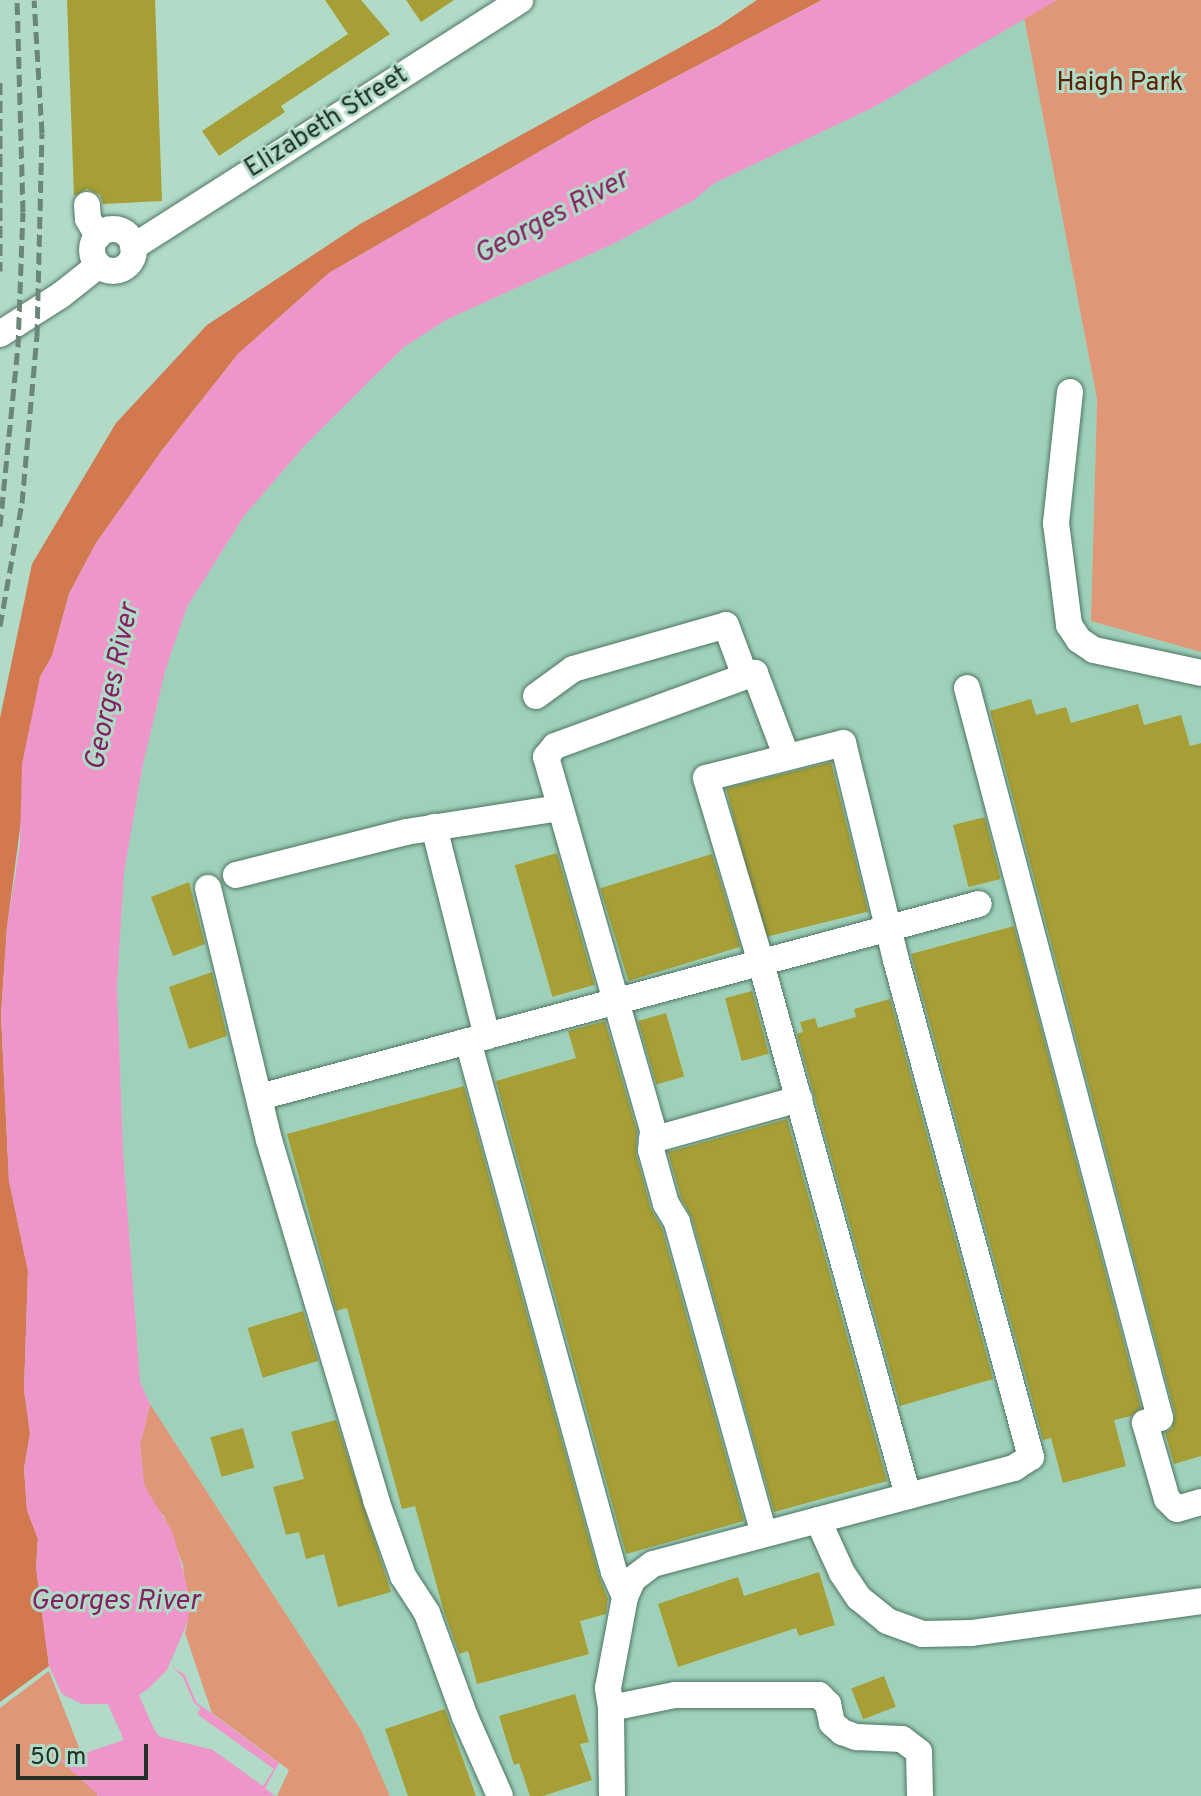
<!DOCTYPE html>
<style>
body{margin:0}
#map{position:relative;width:1201px;height:1796px;overflow:hidden;background:#b1dbc7;font-family:Overpass,sans-serif}
div>[style]{position:absolute}
[style*='--x']{left:calc(var(--x)*1px);top:calc(var(--y)*1px);width:calc(var(--w)*1px);rotate:calc(var(--a)*1deg)}
.built>*{inset:0;background:#9fd1ba}
.green>*{inset:0;background:#e09777}
.forest>*{inset:0;background:#d27950}
.water>*{inset:0;background:#ee95c9}
.river>*{height:32px;margin:-16px;padding:0 16px;transform-origin:16px;border-radius:16px;background:#ee95c9}
.building>*{inset:0;background:#a79e35;transform-origin:0 0}
.roads{filter:drop-shadow(0 0 2px #4e7563) drop-shadow(0 0 2px #4e7563)}
.minor>*{height:26px;margin:-13px;padding:0 13px;transform-origin:13px;border-radius:13px;background:#fff}
.minor>.ring{margin:-13px;padding:0;box-sizing:content-box;background:none;border:26px solid #fff;border-radius:50%}
.rail>*{height:5px;margin-top:-2.5px;transform-origin:0;background:repeating-linear-gradient(90deg,#6a8779 0 12px,transparent 0 18px)}
span{translate:-50% -50%;white-space:nowrap;text-align:center;line-height:1.15;-webkit-text-stroke:6px #b1dbc7;paint-order:stroke}
.park-label{font-size:26px;color:#5a2102}
.street-label{font-size:26px;color:#22322b}
.water-label{font-size:28px;color:#862064;font-style:italic}
.scale{position:absolute;left:16px;top:1744px;width:132px;height:36px;box-sizing:border-box;border:4px solid #22322b;border-top:0;padding-left:10px;font-size:24px;line-height:28px;white-space:nowrap;color:#22322b;-webkit-text-stroke:6px #b1dbc7;paint-order:stroke}
</style>
<div id="map">
<div class="built">
<div style="clip-path:polygon(1024px 17px,1097px 399px,1091px 621px,1201px 652px,1201px 1796px,390px 1796px,361px 1730px,150px 1404px,140px 1383px,123px 1150px,117px 985px,124px 873px,142px 769px,166px 668px,187px 607px,244px 516px,306px 444px,404px 347px,446px 320px,613px 244px,694px 200px,713px 184px,874px 107px)"></div>
</div>
<div class="green">
<div style="clip-path:polygon(1057px 0,1201px 0,1201px 652px,1091px 621px,1097px 399px,1024px 17px)"></div>
<div style="clip-path:polygon(150px 1404px,361px 1730px,390px 1796px,277px 1796px,289px 1770px,212px 1713px,185px 1633px,188px 1621px,183px 1565px,164px 1516px,152px 1503px,144px 1485px,140px 1445px)"></div>
<div style="clip-path:polygon(49px 1671px,98px 1796px,0 1796px,0 1708px)"></div>
</div>
<div class="forest">
<div style="clip-path:polygon(757px 0,822px 0,594px 120px,329px 273px,238px 354px,163px 449px,96px 543px,69px 594px,52px 656px,40px 677px,7px 927px,1px 1015px,9px 1181px,28px 1271px,24px 1390px,30px 1433px,24px 1469px,27px 1510px,38px 1539px,36px 1567px,49px 1666px,0 1702px,0 718px,32px 564px,116px 423px,207px 325px,360px 224px,717px 27px)"></div>
</div>
<div class="water">
<div style="clip-path:polygon(822px 0,1057px 0,874px 107px,713px 184px,694px 200px,613px 244px,446px 320px,404px 347px,306px 444px,244px 516px,187px 607px,166px 668px,142px 769px,124px 873px,117px 985px,123px 1150px,140px 1382px,150px 1404px,140px 1445px,144px 1485px,173px 1533px,190px 1598px,188px 1621px,167px 1670px,148px 1689px,130px 1700px,111px 1704px,82px 1704px,62px 1694px,49px 1666px,36px 1567px,38px 1539px,27px 1510px,24px 1469px,30px 1433px,24px 1390px,28px 1271px,9px 1181px,1px 1015px,7px 927px,20px 844px,22px 764px,40px 677px,52px 656px,69px 594px,96px 543px,163px 449px,238px 354px,329px 273px,594px 120px)"></div>
<div style="clip-path:polygon(171px 1666px,185px 1675px,196px 1702px,279px 1763px,265px 1788px,275px 1796px,99px 1796px,61px 1761px,145px 1733px,213px 1750px,263px 1786px,274px 1769px,197px 1714px,201px 1708px,194px 1703px,183px 1677px)"></div>
</div>
<div class="river">
<div style="--x:118;--y:1657;--w:44;--a:82.2"></div>
<div style="--x:124;--y:1701;--w:37;--a:66"></div>
<div style="--x:139;--y:1735;--w:72;--a:58.1"></div>
</div>
<div class="building">
<div style="clip-path:polygon(67px 0,155px 0,162px 201px,103px 204px,100px 195px,87px 189px,74px 196px)"></div>
<div style="clip-path:polygon(325px 0,361px 0,390px 34px,281px 106px,285px 112px,219px 156px,202px 131px,348px 34px)"></div>
<div style="clip-path:polygon(406px 0,454px 0,421px 22px)"></div>
<div style="clip-path:polygon(1031px 699px,1036px 715px,1066px 707px,1071px 723px,1138px 704px,1144px 725px,1181px 715px,1190px 746px,1201px 743px,1201px 1456px,1174px 1464px,1165px 1433px,1172px 1428px,1175px 1414px,990px 711px)"></div>
<div style="left:831px;top:762px;width:154px;height:108px;rotate:76deg"></div>
<div style="left:985px;top:817px;width:64px;height:33px;rotate:76deg"></div>
<div style="left:557px;top:853px;width:137px;height:44px;rotate:74deg"></div>
<div style="left:712px;top:854px;width:97px;height:117px;rotate:73deg"></div>
<div style="clip-path:polygon(189px 882px,205px 944px,173px 956px,151px 897px)"></div>
<div style="clip-path:polygon(1014px 926px,1141px 1408px,1131px 1416px,1114px 1420px,1126px 1466px,1063px 1483px,1051px 1438px,1043px 1440px,911px 954px)"></div>
<div style="clip-path:polygon(212px 972px,227px 1036px,189px 1049px,169px 987px)"></div>
<div style="left:752px;top:991px;width:65px;height:28px;rotate:75deg"></div>
<div style="clip-path:polygon(890px 999px,993px 1379px,900px 1406px,797px 1034px,803px 1032px,800px 1022px,815px 1018px,818px 1028px,856px 1017px,854px 1009px)"></div>
<div style="left:666px;top:1013px;width:66px;height:29px;rotate:74deg"></div>
<div style="clip-path:polygon(605px 1021px,637px 1131px,636px 1154px,651px 1209px,662px 1228px,744px 1521px,626px 1554px,496px 1081px,576px 1058px,568px 1031px)"></div>
<div style="clip-path:polygon(464px 1086px,599px 1576px,608px 1599px,606px 1614px,580px 1621px,589px 1654px,477px 1684px,468px 1651px,459px 1654px,444px 1612px,415px 1506px,402px 1509px,347px 1308px,336px 1311px,287px 1134px)"></div>
<div style="clip-path:polygon(787px 1119px,887px 1481px,774px 1512px,692px 1218px,681px 1198px,668px 1152px)"></div>
<div style="left:303px;top:1311px;width:52px;height:58px;rotate:73deg"></div>
<div style="clip-path:polygon(336px 1420px,391px 1592px,338px 1607px,324px 1554px,306px 1559px,299px 1532px,286px 1535px,273px 1487px,304px 1479px,291px 1432px)"></div>
<div style="left:243px;top:1428px;width:41px;height:34px;rotate:74deg"></div>
<div style="clip-path:polygon(819px 1572px,835px 1625px,799px 1636px,796px 1628px,678px 1667px,658px 1604px,738px 1577px,744px 1596px)"></div>
<div style="left:884px;top:1676px;width:33px;height:35px;rotate:69deg"></div>
<div style="clip-path:polygon(575px 1694px,589px 1742px,580px 1744px,592px 1780px,543px 1796px,530px 1796px,519px 1763px,514px 1765px,499px 1716px)"></div>
<div style="clip-path:polygon(445px 1709px,476px 1796px,408px 1796px,385px 1729px)"></div>
</div>
<div class="roads">
<div class="minor">
<div style="--x:87;--y:205;--w:14;--a:86"></div>
<div style="--x:88;--y:219;--w:20;--a:60"></div>
<div class="ring" style="left:92px;top:229px;width:16px;height:16px"></div>
<div style="--x:133;--y:247;--w:459;--a:-32.5"></div>
<div style="--x:0;--y:334;--w:72;--a:-32.6"></div>
<div style="--x:61;--y:295;--w:48;--a:-38.3"></div>
<div style="--x:1070;--y:392;--w:132;--a:96.1"></div>
<div style="--x:1056;--y:523;--w:103;--a:82.7"></div>
<div style="--x:1069;--y:625;--w:18;--a:56"></div>
<div style="--x:1079;--y:640;--w:18;--a:34"></div>
<div style="--x:1094;--y:650;--w:109;--a:12.1"></div>
<div style="--x:967;--y:688;--w:755;--a:75.19"></div>
<div style="--x:1160;--y:1418;--w:16;--a:162"></div>
<div style="--x:1145;--y:1423;--w:79;--a:73.9"></div>
<div style="--x:1167;--y:1499;--w:14;--a:45"></div>
<div style="--x:1177;--y:1509;--w:25;--a:-16"></div>
<div style="--x:536;--y:696;--w:46;--a:-36.1"></div>
<div style="--x:573;--y:669;--w:159;--a:-16"></div>
<div style="--x:726;--y:625;--w:54;--a:69.6"></div>
<div style="--x:434;--y:827;--w:216;--a:75.8"></div>
<div style="--x:236;--y:875;--w:175;--a:-14.2"></div>
<div style="--x:406;--y:832;--w:156;--a:-8.9"></div>
<div style="--x:208;--y:888;--w:259;--a:76.4"></div>
<div style="--x:269;--y:1140;--w:376;--a:73.4"></div>
<div style="--x:376;--y:1500;--w:81;--a:70.4"></div>
<div style="--x:403;--y:1576;--w:44;--a:57"></div>
<div style="--x:427;--y:1613;--w:111;--a:69.9"></div>
<div style="--x:465;--y:1717;--w:86;--a:66.1"></div>
<div style="--x:468;--y:1041;--w:551;--a:74.63"></div>
<div style="--x:614;--y:1572;--w:27;--a:66"></div>
<div style="--x:260;--y:1097;--w:744;--a:-15.03"></div>
<div style="--x:652;--y:1140;--w:153;--a:-15.6"></div>
<div style="--x:818;--y:1520;--w:58;--a:65.6"></div>
<div style="--x:842;--y:1573;--w:30;--a:56"></div>
<div style="--x:859;--y:1598;--w:36;--a:39"></div>
<div style="--x:887;--y:1621;--w:38;--a:20"></div>
<div style="--x:923;--y:1634;--w:48;--a:-1.2"></div>
<div style="--x:971;--y:1633;--w:232;--a:-7.9"></div>
<div style="--x:764;--y:1534;--w:324;--a:-105.6"></div>
<div style="--x:677;--y:1222;--w:21;--a:-121"></div>
<div style="--x:666;--y:1204;--w:56;--a:-105.5"></div>
<div style="--x:651;--y:1150;--w:20;--a:-84"></div>
<div style="--x:653;--y:1130;--w:388;--a:-106"></div>
<div style="--x:546;--y:757;--w:14;--a:-51"></div>
<div style="--x:555;--y:746;--w:213;--a:-20.1"></div>
<div style="--x:755;--y:673;--w:88;--a:69.3"></div>
<div style="--x:611;--y:1708;--w:20;--a:-99"></div>
<div style="--x:608;--y:1688;--w:93;--a:-79.4"></div>
<div style="--x:625;--y:1597;--w:20;--a:-66"></div>
<div style="--x:633;--y:1579;--w:25;--a:-37"></div>
<div style="--x:653;--y:1564;--w:374;--a:-14.9"></div>
<div style="--x:1014;--y:1468;--w:20;--a:-33"></div>
<div style="--x:1031;--y:1457;--w:515;--a:-105.2"></div>
<div style="--x:896;--y:960;--w:223;--a:-103.7"></div>
<div style="--x:843;--y:743;--w:141;--a:165.7"></div>
<div style="--x:706;--y:778;--w:193;--a:73.4"></div>
<div style="--x:761;--y:963;--w:553;--a:74.58"></div>
<div style="--x:612;--y:1796;--w:88;--a:-90.7"></div>
<div style="--x:611;--y:1708;--w:65;--a:-11.5"></div>
<div style="--x:675;--y:1695;--w:144;--a:0"></div>
<div style="--x:819;--y:1695;--w:13;--a:45"></div>
<div style="--x:828;--y:1704;--w:19;--a:78"></div>
<div style="--x:832;--y:1723;--w:13;--a:42"></div>
<div style="--x:842;--y:1732;--w:15;--a:20"></div>
<div style="--x:856;--y:1737;--w:46;--a:2.5"></div>
<div style="--x:902;--y:1739;--w:21;--a:37"></div>
<div style="--x:919;--y:1752;--w:44;--a:88.7"></div>
</div>
</div>
<div class="rail">
<div style="--x:0;--y:82;--w:189;--a:90"></div>
<div style="--x:0;--y:526;--w:180;--a:-84.3"></div>
<div style="--x:18;--y:347;--w:135;--a:-87.9"></div>
<div style="--x:23;--y:212;--w:212;--a:-91.6"></div>
<div style="--x:0;--y:626;--w:125;--a:-79.9"></div>
<div style="--x:22;--y:503;--w:168;--a:-84.9"></div>
<div style="--x:37;--y:336;--w:203;--a:-88.6"></div>
<div style="--x:42;--y:133;--w:133;--a:-93.4"></div>
</div>
<div class="park-label">
<span style="left:1120px;top:84px">Haigh Park</span>
</div>
<div class="street-label">
<span style="left:327px;top:123px;rotate:-32deg">Elizabeth Street</span>
</div>
<div class="water-label">
<span style="left:552px;top:218px;rotate:-28deg">Georges River</span>
<span style="left:113px;top:687px;rotate:-78deg">Georges River</span>
<span style="left:115px;top:1602px">Georges River</span>
</div>
<div class="scale">50 m</div>
</div>
